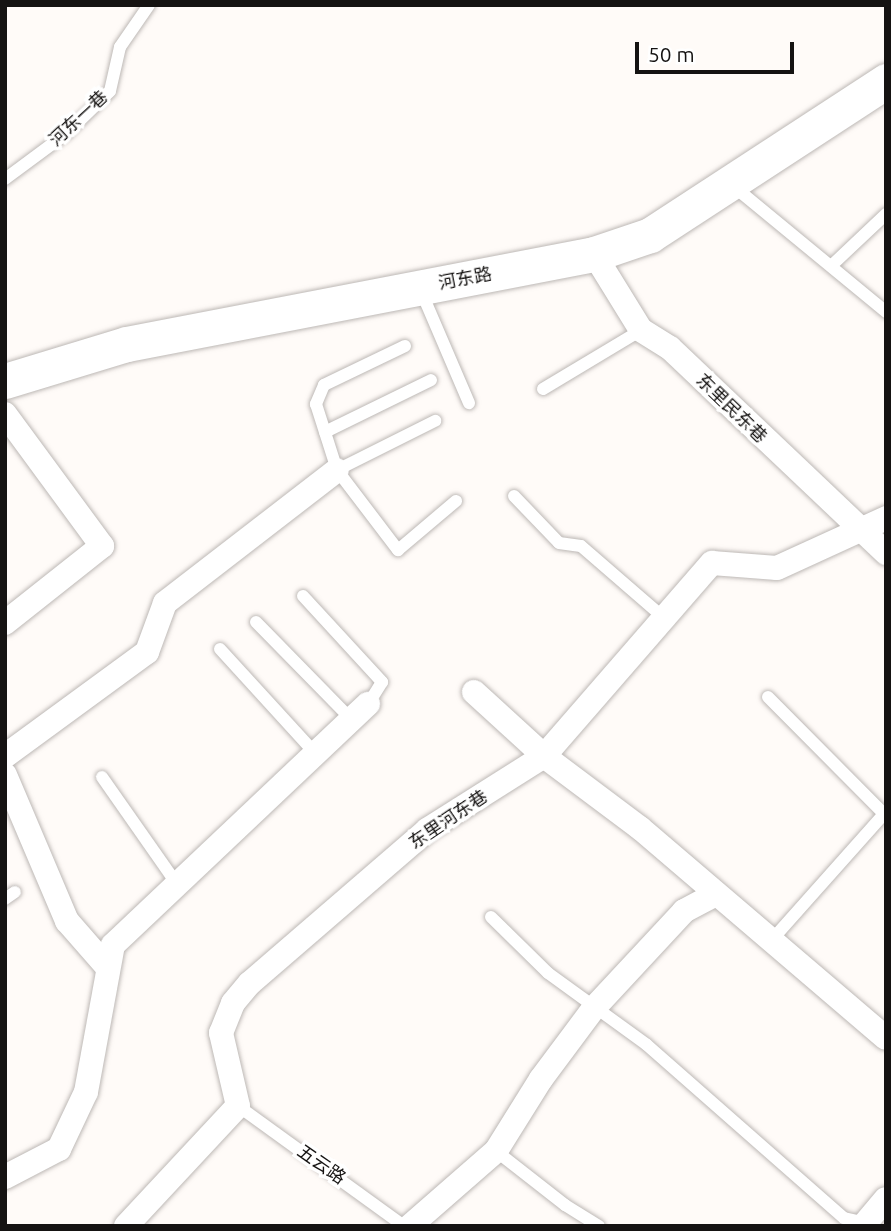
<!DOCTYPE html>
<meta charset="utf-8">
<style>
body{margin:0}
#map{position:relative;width:891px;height:1231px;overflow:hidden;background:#fffbf8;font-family:Ubuntu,"Noto Sans SC",sans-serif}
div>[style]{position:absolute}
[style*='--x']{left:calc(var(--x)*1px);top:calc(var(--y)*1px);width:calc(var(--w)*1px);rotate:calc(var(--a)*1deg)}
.roads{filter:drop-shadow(0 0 2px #bdb8b5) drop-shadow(0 0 2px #bdb8b5)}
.service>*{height:12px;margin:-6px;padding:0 6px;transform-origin:6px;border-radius:6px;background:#fff}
.minor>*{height:24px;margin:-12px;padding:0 12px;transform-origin:12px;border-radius:12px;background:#fff}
.secondary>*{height:35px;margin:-17.5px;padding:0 17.5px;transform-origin:17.5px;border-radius:17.5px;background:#fff}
span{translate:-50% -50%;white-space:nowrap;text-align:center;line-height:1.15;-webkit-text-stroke:7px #fff;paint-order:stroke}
.street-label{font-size:18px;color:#151312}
.frame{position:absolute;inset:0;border:7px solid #151312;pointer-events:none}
.scale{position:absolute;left:635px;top:42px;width:159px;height:32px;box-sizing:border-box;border:4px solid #151312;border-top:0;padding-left:9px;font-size:21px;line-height:24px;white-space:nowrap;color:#151312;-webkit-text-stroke:5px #fff;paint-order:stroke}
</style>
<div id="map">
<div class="roads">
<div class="service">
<div style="--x:5;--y:179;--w:77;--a:-36.6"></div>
<div style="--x:67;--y:133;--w:60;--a:-44.3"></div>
<div style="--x:110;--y:91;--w:45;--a:-77.2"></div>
<div style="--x:120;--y:47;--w:51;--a:-55.4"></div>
<div style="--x:732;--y:185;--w:200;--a:39.5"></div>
<div style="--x:831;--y:266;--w:76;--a:-43.4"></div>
<div style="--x:421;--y:291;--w:122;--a:66.8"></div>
<div style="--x:405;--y:346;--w:90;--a:154.3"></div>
<div style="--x:324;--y:385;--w:21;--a:113"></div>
<div style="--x:316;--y:404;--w:69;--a:72.3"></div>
<div style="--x:337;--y:470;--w:101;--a:52.7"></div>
<div style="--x:398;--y:550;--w:76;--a:-40.2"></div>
<div style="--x:543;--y:389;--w:114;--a:-31"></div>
<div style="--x:325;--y:432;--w:118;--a:-26.1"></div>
<div style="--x:337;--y:470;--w:110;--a:-26.6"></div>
<div style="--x:514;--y:496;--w:65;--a:46.2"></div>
<div style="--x:559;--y:543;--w:22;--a:8"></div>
<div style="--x:581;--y:546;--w:110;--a:40.9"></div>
<div style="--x:303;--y:596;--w:117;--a:47.4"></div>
<div style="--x:382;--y:682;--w:26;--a:122"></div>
<div style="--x:256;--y:622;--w:136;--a:45.6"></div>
<div style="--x:220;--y:649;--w:141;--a:47.6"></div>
<div style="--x:768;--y:697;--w:168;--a:45.2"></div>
<div style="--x:102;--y:777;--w:131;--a:55"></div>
<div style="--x:5;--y:899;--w:12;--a:-35"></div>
<div style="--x:491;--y:917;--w:80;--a:44.5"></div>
<div style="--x:548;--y:973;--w:122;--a:36"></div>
<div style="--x:647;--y:1045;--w:262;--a:41.3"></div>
<div style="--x:844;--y:1218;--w:23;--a:13"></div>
<div style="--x:770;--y:942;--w:174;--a:-48.3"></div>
<div style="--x:238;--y:1106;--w:205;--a:35.9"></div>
<div style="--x:496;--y:1151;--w:88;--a:38"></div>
<div style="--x:565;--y:1205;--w:40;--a:32"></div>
</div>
<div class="minor">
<div style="--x:594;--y:254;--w:89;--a:58.3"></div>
<div style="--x:641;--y:330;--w:34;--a:32"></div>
<div style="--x:670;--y:348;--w:298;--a:43.5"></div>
<div style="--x:5;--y:414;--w:164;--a:53.7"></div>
<div style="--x:102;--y:546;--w:124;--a:141.6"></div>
<div style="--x:474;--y:692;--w:95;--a:42.4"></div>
<div style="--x:544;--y:756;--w:120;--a:36.9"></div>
<div style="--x:640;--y:828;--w:323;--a:40.5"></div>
<div style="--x:5;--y:756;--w:176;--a:-36.2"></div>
<div style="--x:147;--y:652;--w:52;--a:-69.8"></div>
<div style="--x:165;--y:603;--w:217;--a:-37.7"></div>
<div style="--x:5;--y:775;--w:159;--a:67"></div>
<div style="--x:67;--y:921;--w:62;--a:48.9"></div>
<div style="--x:5;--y:1177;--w:61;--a:-27.4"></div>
<div style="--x:59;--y:1149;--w:63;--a:-64.7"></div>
<div style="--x:86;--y:1092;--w:149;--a:-79.6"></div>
<div style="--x:113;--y:945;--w:351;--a:-43.4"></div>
<div style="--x:126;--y:1226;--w:164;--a:-47"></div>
<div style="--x:238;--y:1106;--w:75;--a:-103.1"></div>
<div style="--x:221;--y:1033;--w:32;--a:-68"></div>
<div style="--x:233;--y:1003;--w:26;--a:-50"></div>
<div style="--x:250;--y:983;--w:234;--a:-40.8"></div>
<div style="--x:427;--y:830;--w:138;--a:-32.3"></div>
<div style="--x:544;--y:756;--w:256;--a:-49"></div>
<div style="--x:712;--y:563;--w:65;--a:4.4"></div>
<div style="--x:777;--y:568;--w:120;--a:-24.6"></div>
<div style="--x:410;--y:1226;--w:114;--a:-41.1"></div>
<div style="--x:496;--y:1151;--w:85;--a:-58"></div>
<div style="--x:541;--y:1079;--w:89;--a:-53.3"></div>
<div style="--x:594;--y:1008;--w:132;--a:-47.1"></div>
<div style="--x:684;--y:911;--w:36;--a:-28"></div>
<div style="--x:863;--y:1226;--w:35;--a:-50"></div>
</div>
<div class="secondary">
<div style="--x:5;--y:381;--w:127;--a:-16.9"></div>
<div style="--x:127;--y:344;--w:476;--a:-10.9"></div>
<div style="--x:594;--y:254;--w:59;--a:-18.7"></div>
<div style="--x:650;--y:235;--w:282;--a:-33.1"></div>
</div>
</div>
<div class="street-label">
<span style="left:78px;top:118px;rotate:-43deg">河东一巷</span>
<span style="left:465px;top:278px;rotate:-11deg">河东路</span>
<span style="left:732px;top:408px;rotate:44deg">东里民东巷</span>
<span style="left:448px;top:819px;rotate:-34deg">东里河东巷</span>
<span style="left:322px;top:1164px;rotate:35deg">五云路</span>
</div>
<div class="frame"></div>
<div class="scale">50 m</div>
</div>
